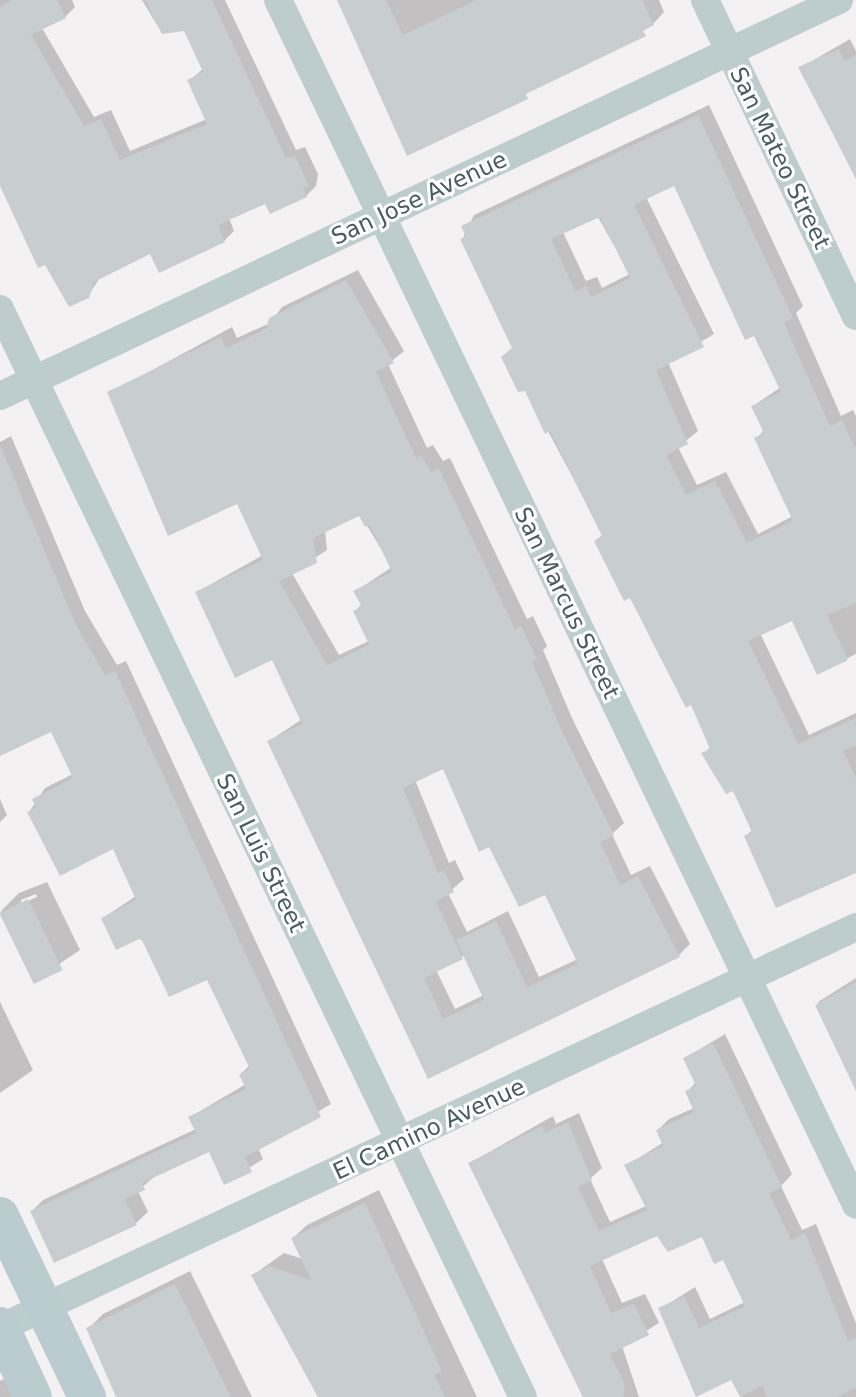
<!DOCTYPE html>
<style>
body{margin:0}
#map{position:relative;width:856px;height:1397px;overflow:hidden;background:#f3f1f2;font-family:"DejaVu Sans",sans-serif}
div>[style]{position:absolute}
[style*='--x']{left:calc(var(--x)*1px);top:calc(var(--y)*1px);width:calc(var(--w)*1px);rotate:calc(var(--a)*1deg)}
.shadow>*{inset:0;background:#0003}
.building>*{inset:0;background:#c8ced0;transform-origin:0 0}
.minor>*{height:28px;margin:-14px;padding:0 14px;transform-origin:14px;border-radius:14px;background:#bdcccd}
.secondary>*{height:38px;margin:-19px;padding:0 19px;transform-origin:19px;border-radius:19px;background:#bacccf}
span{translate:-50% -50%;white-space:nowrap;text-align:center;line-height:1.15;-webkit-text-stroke:6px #fff;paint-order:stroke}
.street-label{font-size:23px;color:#495c5e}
</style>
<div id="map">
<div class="shadow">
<div style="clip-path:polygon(0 0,72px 0,75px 7px,65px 17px,42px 28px,94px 117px,111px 110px,130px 151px,207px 119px,189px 81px,203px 69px,185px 29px,162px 33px,142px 0,225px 0,296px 150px,305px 147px,318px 174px,316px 186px,306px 196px,266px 201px,229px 218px,234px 231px,224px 241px,151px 252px,101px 276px,88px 296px,0 183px)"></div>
<div style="clip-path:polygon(339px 0,577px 0,408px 153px)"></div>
<div style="clip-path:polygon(610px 0,659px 0,664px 12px,653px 24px)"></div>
<div style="clip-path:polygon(850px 39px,856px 51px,856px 179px,800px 68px)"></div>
<div style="clip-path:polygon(evenodd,709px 105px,803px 306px,796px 313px,841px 416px,853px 410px,856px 416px,856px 654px,818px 672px,793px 619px,760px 633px,809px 735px,856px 713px,856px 872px,746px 836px,753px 829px,734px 789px,714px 775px,704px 754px,711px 746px,692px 703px,596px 541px,603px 534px,526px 390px,514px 348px,462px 240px,474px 215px,709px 105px,675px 184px,781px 387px,753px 406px,764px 430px,757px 438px,793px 516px,758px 534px,726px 472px,697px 485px,678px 447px,698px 431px,668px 362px,714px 334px,646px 197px,675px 184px,709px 105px,598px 217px,630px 274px,602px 288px,597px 277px,586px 281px,563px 232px,598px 217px)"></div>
<div style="clip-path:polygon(evenodd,358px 270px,404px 351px,388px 364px,427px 448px,433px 445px,443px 461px,450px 458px,527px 619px,533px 616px,547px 646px,543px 650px,572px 718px,624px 823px,612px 834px,631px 875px,650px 866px,690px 944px,679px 955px,429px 1077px,269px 741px,301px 720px,272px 658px,197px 592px,263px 555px,238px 502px,110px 393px,232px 327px,237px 338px,270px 323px,282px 307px,358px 270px,360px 514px,392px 567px,356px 591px,362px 604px,355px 611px,369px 641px,339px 655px,292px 573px,327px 550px,325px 531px,360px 514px,358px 270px,443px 767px,490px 845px,546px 892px,578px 959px,539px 977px,508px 911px,467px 932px,448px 893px,464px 879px,455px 860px,449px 863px,415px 780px,443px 767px,358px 270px,465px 955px,484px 995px,455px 1009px,436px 970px,465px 955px)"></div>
<div style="clip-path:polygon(11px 436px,85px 611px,117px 665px,126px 661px,331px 1104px,258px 1148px,263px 1159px,225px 1183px,210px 1150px,155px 1176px,138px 1191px,148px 1212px,136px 1223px,55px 1261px,32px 1211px,43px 1200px,196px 1129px,190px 1117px,246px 1084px,241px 1074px,250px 1065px,208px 978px,103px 918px,136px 896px,113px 847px,29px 812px,45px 788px,73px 774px,52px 729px,0 747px,0 442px)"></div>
<div style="clip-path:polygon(0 799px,7px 815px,0 822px)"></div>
<div style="clip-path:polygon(evenodd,47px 882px,80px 950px,34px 981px,1px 911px,19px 893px,47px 882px,36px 894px,37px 897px,21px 904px,21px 900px,36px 894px)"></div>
<div style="clip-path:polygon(856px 978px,856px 1072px,853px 1073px,818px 1002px)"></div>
<div style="clip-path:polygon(0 1002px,33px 1070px,0 1093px)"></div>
<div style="clip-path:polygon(725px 1034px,792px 1174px,781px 1186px,802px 1230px,816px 1224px,856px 1323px,856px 1397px,742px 1397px,732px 1378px,660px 1309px,695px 1287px,710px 1319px,745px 1302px,724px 1257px,703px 1234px,658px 1234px,602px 1259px,622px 1303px,645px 1294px,659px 1323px,622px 1346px,639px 1397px,583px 1397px,470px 1163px,553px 1116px,556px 1124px,579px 1113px,602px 1168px,590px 1179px,610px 1222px,646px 1206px,626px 1166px,664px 1142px,658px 1130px,669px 1119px,694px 1108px,687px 1092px,696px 1082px,685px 1058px)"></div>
<div style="clip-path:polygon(379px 1190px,477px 1397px,318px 1397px,253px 1275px,284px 1253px,303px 1259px,293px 1238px,307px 1225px)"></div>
<div style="clip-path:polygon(190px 1271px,252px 1397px,122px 1397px,88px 1329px,103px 1314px)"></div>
<div style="clip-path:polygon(10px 1376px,27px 1397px,0 1397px,0 1381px)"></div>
</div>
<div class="building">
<div style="clip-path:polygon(13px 0,57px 0,66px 18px,31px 35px,84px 126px,101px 119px,120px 160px,207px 124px,187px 80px,203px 72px,184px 31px,162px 34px,145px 0,212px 0,286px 158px,295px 156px,309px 186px,303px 189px,307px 197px,270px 214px,265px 204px,218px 225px,225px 242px,159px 273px,150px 254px,94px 282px,89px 298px,69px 307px,45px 265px,38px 268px,0 186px,0 7px)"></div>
<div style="clip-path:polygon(337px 0,386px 0,403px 35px,477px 0,642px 0,654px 25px,643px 31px,646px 36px,526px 94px,528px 99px,407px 156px)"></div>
<div style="clip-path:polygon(839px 49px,845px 61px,856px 55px,856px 178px,798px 67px)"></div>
<div style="clip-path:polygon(evenodd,698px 115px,793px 318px,784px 323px,830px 426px,842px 420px,856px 449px,856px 603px,827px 615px,848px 660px,817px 675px,792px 621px,748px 641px,798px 744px,856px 718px,856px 745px,843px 751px,856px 778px,856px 873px,776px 908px,744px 836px,752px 832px,733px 791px,726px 794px,701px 753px,710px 749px,691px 705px,686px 708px,630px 598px,624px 601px,594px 541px,602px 536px,550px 431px,545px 434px,525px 391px,518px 392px,501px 357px,512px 348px,460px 239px,466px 237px,461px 226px,698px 115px,674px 186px,745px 340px,754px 336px,781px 392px,751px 406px,764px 433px,754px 438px,793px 521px,747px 543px,715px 481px,686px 495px,666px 455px,688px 444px,656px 370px,704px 347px,634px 205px,674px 186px,698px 115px,600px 217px,630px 278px,591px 297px,586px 286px,575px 291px,551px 239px,600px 217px)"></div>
<div style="clip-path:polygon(evenodd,346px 280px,394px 363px,376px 372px,416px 458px,421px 455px,431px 472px,439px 468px,515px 629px,521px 626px,537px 659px,532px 661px,561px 729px,614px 835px,600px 842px,620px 885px,638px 876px,680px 957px,428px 1079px,267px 741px,302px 724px,272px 660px,235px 678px,195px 592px,263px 560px,237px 504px,168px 536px,107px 392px,221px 337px,226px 348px,266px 329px,269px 318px,346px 280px,359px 516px,365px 527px,370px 525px,392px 572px,353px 591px,362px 607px,353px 611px,369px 645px,327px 665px,279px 581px,317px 563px,313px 538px,359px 516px,346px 280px,443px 769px,479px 852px,489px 847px,519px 907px,545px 895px,578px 964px,527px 987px,496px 921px,456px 940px,484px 1000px,443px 1019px,424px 978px,463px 959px,436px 901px,454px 892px,444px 870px,438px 873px,403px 788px,443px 769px)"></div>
<div style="clip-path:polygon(0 445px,75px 623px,105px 675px,115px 671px,321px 1117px,245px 1157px,252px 1172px,224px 1185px,209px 1152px,142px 1183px,145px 1190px,125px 1199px,137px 1225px,54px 1263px,30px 1211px,196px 1133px,188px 1117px,246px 1089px,239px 1074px,250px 1069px,207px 980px,169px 997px,141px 938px,116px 950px,101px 918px,136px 900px,113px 849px,60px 876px,27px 812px,36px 808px,32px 799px,73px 778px,51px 732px,0 756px)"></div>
<div style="left:28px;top:899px;width:79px;height:32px;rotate:64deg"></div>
<div style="clip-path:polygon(856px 982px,856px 1091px,815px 1005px)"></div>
<div style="clip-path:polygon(713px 1043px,782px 1187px,769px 1193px,791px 1240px,805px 1233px,848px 1341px,856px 1337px,856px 1388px,836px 1397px,767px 1397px,762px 1386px,740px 1397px,731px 1380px,696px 1397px,658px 1308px,684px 1296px,699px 1328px,745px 1306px,723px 1260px,714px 1264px,702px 1237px,668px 1252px,657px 1236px,590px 1266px,611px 1313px,634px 1304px,649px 1335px,610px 1354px,625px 1384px,623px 1397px,583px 1397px,468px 1163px,542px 1126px,545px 1133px,568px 1122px,592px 1180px,578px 1187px,599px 1231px,647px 1210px,624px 1165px,663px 1146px,656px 1130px,694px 1112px,685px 1091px,696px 1086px,683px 1058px)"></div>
<div style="clip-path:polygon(365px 1203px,442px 1371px,434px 1375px,445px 1397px,318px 1397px,251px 1275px,269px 1266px,311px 1280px,291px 1238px)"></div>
<div style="clip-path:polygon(175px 1284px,231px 1397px,116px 1397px,86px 1328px)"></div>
</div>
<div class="minor">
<div style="--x:278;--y:0;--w:1336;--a:64.37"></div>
<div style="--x:705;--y:0;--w:350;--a:64.5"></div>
<div style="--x:0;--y:309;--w:1207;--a:64.33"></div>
<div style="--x:0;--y:396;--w:928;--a:-25.27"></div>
<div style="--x:0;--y:1328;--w:945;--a:-25.1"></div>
</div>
<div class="secondary">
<div style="--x:0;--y:1216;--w:201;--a:64.3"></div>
<div style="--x:0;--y:1326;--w:78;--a:65.1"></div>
</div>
<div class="street-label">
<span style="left:780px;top:158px;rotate:64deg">San Mateo Street</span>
<span style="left:419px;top:198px;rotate:-25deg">San Jose Avenue</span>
<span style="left:567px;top:603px;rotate:64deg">San Marcus Street</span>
<span style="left:261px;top:853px;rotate:64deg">San Luis Street</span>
<span style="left:429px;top:1129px;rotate:-25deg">El Camino Avenue</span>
</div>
</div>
